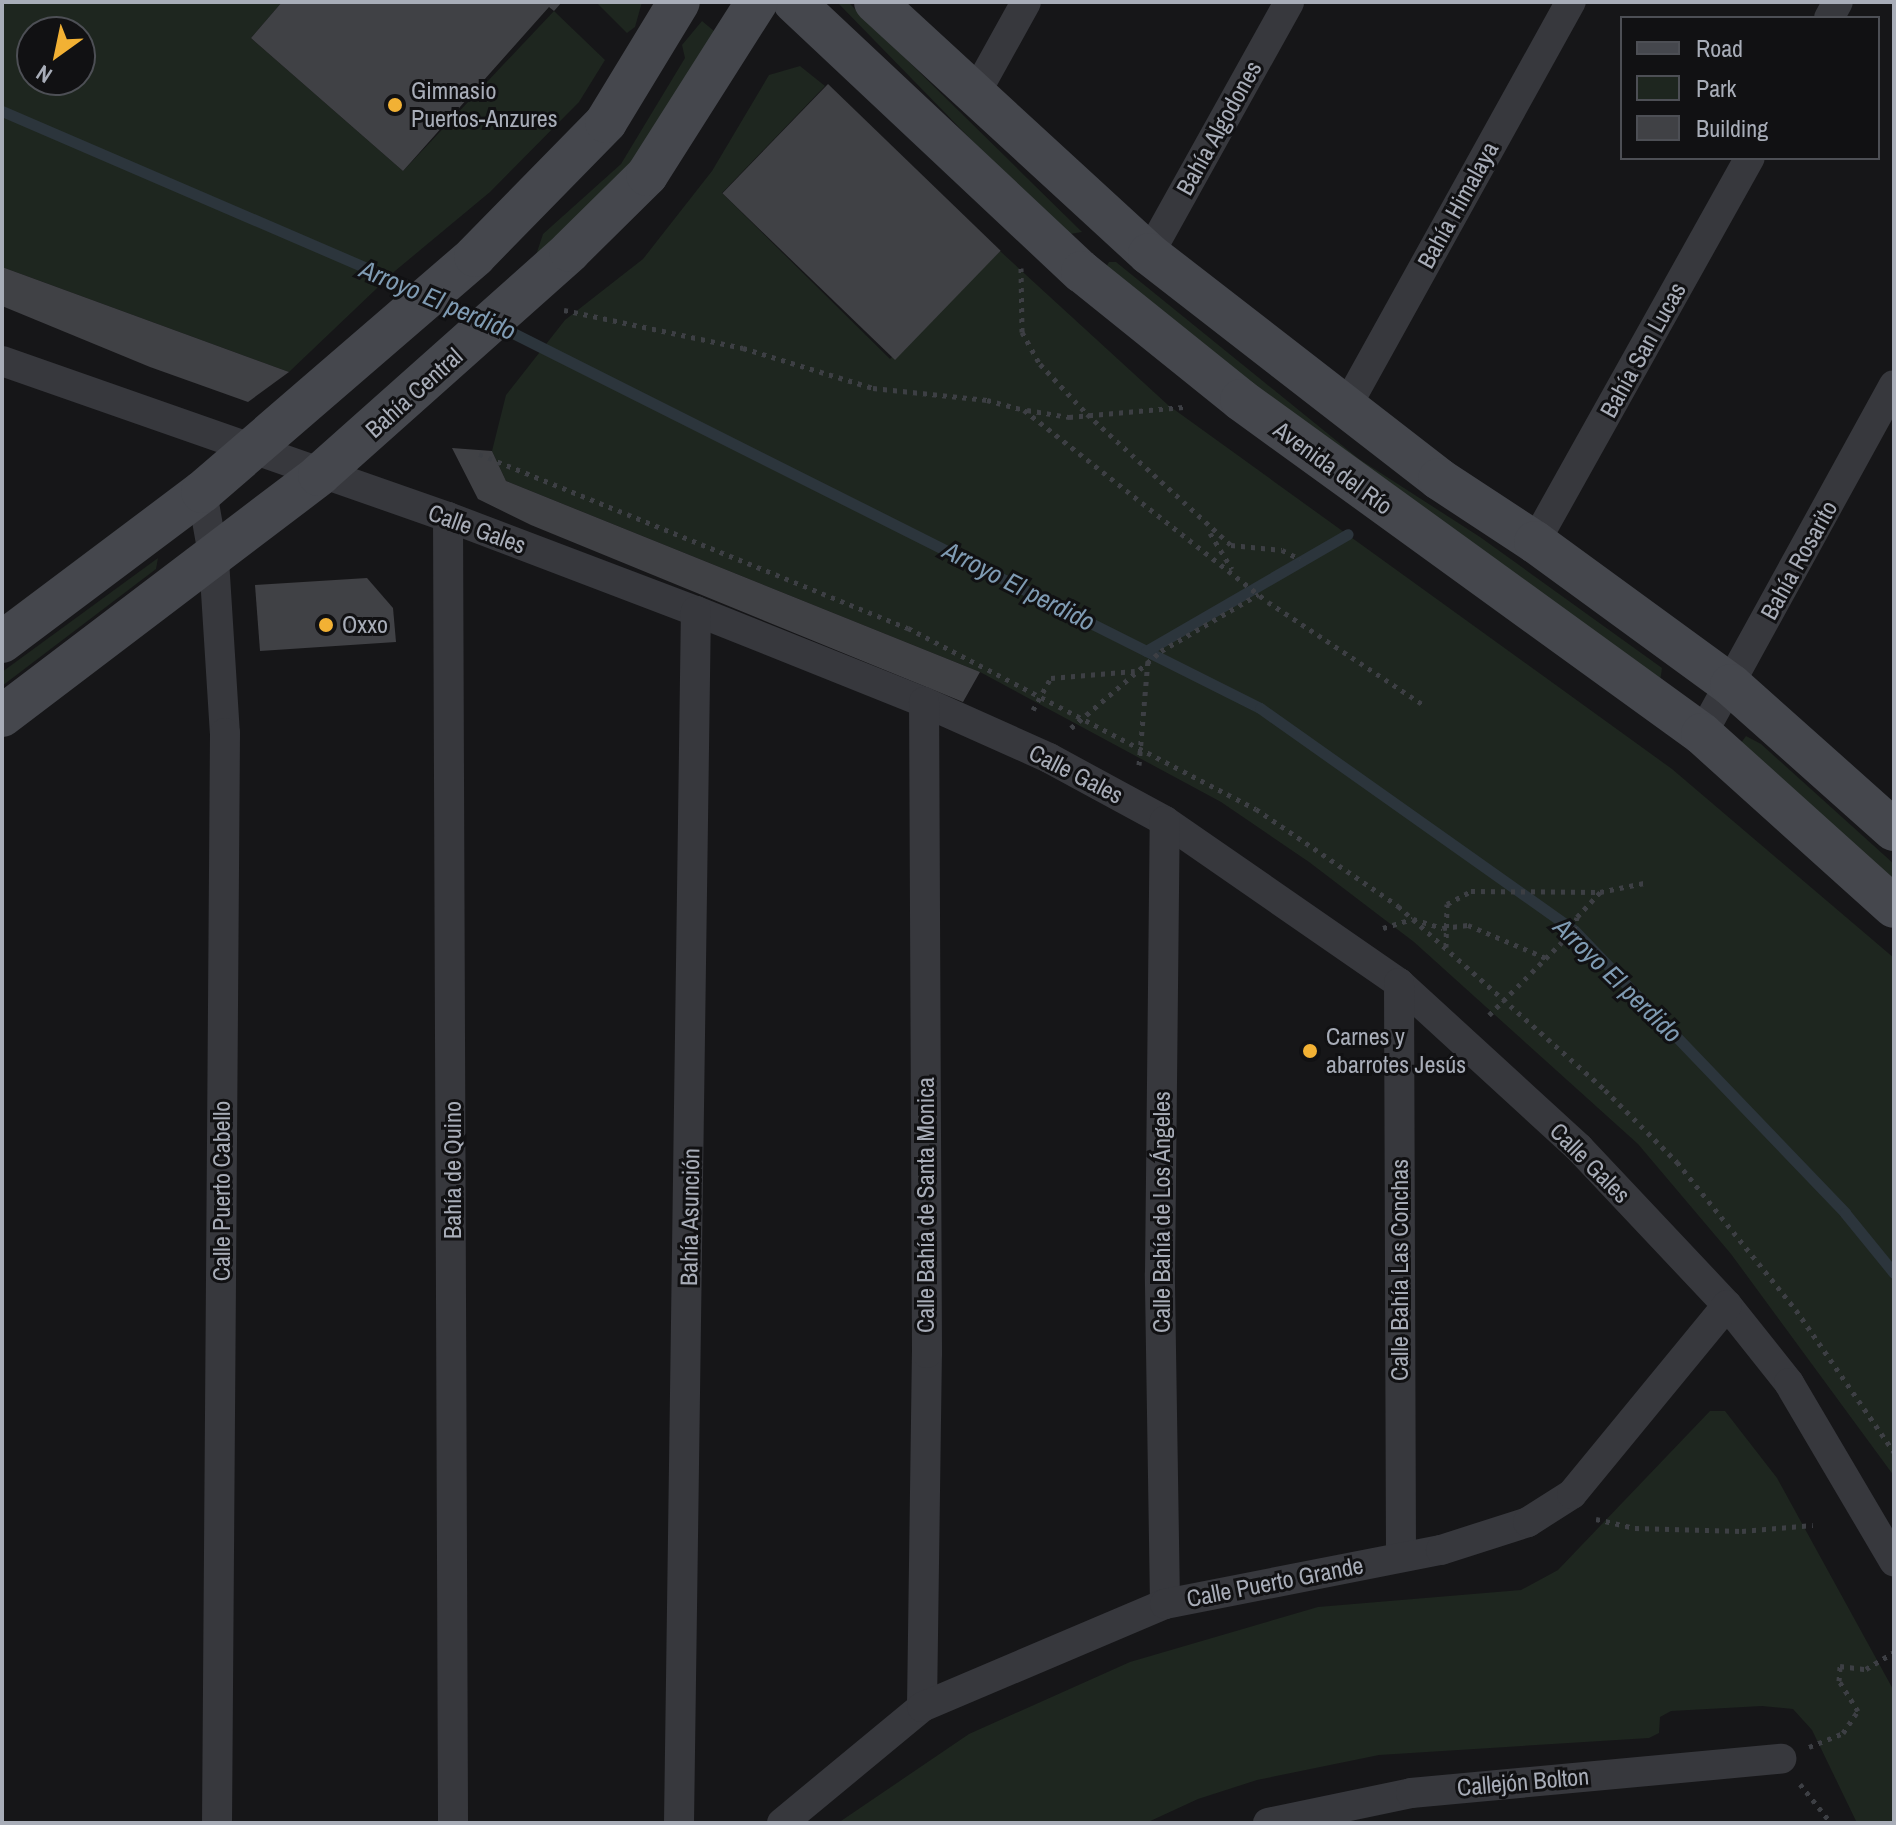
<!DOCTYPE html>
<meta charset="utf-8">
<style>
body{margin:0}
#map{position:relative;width:1896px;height:1825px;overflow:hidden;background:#161618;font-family:"Archivo Narrow",sans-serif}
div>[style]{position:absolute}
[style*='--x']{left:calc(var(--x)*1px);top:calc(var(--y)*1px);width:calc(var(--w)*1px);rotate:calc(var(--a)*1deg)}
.green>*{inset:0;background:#1e261f}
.stream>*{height:11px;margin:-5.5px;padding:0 5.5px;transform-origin:5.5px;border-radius:5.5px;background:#2c353c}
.building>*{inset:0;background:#404145;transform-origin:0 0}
.path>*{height:5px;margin-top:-2.5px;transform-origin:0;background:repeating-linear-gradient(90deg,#3d3f44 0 4px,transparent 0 10px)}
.street>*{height:30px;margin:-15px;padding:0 15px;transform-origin:15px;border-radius:15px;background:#37383d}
.secondary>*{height:42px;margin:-21px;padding:0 21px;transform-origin:21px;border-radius:21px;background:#45474d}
.dots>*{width:22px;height:22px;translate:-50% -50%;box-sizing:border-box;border:4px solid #111113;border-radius:50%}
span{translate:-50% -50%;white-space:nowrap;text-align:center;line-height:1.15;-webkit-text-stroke:6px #111113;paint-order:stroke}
.poi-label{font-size:24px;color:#a8adb8}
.left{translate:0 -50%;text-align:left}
.street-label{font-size:24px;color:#a8adb8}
.water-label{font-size:26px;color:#7f9bb3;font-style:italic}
.frame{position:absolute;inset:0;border:4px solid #a8adb8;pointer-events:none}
.legend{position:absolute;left:1620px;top:16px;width:260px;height:144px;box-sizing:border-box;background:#111113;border:2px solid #4d4f55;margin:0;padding:10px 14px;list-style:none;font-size:24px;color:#a8adb8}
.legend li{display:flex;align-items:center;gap:16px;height:40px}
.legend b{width:40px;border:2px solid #4d4f55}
.north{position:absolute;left:16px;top:16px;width:80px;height:80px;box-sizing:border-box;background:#111113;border:2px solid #4d4f55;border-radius:50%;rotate:213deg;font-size:22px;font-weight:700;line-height:32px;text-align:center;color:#a8adb8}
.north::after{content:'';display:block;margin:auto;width:28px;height:36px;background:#f2b134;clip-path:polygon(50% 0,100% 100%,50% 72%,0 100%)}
</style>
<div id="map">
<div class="green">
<div style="clip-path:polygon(evenodd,2px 2px,282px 2px,251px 38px,403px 171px,554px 11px,605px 60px,579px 102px,490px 192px,395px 271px,289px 372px,2px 267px,2px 2px,32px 32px,80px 32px,80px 80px,32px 80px,32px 32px)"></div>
<div style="clip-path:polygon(596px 2px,642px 2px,635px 27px,627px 33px)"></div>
<div style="clip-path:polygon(837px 2px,848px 2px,1082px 232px,1064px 235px)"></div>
<div style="clip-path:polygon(702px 21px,720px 36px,633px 174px,536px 255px,543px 234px,621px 164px,685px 58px,682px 45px)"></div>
<div style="clip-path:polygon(800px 66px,825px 86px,722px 193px,890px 359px,1000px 251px,1168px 405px,1672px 769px,1894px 958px,1894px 1476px,1731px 1254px,1638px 1144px,1414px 942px,1309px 862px,1221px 802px,980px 672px,506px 481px,492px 451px,506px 395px,565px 320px,643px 259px,712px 171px,769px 75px)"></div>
<div style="clip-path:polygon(1109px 262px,1116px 262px,1359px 459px,1480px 537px,1662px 668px,1660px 682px,1355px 471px,1105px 269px)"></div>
<div style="clip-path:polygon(158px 558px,156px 569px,2px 686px,2px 672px)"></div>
<div style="clip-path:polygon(1746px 736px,1761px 744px,1894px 864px,1894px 880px,1741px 743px)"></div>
<div style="clip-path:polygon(1710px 1411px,1725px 1411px,1777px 1478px,1894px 1691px,1894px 1823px,1857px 1823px,1812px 1730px,1793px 1709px,1762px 1706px,1671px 1711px,1660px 1717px,1659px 1733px,1649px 1738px,1379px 1755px,1257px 1780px,1198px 1799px,1146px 1823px,838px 1823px,969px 1734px,1130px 1662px,1318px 1607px,1521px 1590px,1558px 1570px)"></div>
</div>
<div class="stream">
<div style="--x:2;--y:111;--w:454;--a:23.3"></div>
<div style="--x:438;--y:300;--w:47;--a:22.7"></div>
<div style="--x:501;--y:327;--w:849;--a:26.66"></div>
<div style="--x:1260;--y:708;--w:385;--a:35.3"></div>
<div style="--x:1574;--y:930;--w:392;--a:46.2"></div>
<div style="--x:1845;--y:1213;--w:77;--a:50.8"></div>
<div style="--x:1146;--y:651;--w:233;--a:-30.1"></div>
</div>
<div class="building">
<div style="clip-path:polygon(282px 2px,562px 2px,554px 11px,549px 7px,403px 171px,251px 38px)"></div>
<div style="left:828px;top:84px;width:240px;height:152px;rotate:44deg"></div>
<div style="clip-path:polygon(2px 267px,289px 372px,248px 402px,150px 367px,2px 306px)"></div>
<div style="clip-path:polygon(452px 448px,492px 451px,506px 481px,980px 672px,963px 702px,531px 525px,478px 499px)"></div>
<div style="clip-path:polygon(367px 578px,393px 608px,396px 642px,260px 651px,255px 585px)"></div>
</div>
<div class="path">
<div style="--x:1021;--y:268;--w:64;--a:89.1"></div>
<div style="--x:1022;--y:332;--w:37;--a:61"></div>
<div style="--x:1040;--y:364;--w:69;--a:46.8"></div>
<div style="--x:1087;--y:414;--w:195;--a:42.3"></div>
<div style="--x:1231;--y:545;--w:51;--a:5.6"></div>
<div style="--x:1282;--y:550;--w:20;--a:27"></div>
<div style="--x:564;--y:310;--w:183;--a:12"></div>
<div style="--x:743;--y:348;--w:136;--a:17.1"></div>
<div style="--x:873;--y:388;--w:115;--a:6"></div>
<div style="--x:987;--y:400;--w:38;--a:15"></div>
<div style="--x:1024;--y:410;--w:310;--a:38.2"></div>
<div style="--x:1268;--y:602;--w:188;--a:33.5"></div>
<div style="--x:1027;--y:410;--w:43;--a:9.5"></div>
<div style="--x:1069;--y:417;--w:115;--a:-5"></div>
<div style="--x:479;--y:454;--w:463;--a:22.1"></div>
<div style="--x:908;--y:628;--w:392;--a:27.5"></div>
<div style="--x:1256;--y:809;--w:172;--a:34.3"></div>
<div style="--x:1398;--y:906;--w:277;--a:41.6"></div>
<div style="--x:1605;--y:1090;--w:102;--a:45"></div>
<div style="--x:1677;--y:1162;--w:190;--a:51.2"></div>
<div style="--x:1796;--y:1310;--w:173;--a:55.4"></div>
<div style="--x:1210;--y:533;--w:42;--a:58.6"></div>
<div style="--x:1033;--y:710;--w:37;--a:-61"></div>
<div style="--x:1051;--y:678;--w:84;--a:-4.8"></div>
<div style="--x:1071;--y:728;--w:118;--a:-40.5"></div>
<div style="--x:1161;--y:651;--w:113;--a:-30.2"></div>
<div style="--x:1139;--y:765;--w:104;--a:-85.1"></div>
<div style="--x:1383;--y:928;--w:31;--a:-17"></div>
<div style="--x:1413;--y:919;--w:31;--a:17"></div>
<div style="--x:1443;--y:928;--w:25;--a:-7"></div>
<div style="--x:1468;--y:925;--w:85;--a:22.9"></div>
<div style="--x:1446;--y:947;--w:43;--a:-88.7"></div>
<div style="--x:1447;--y:904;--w:27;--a:-28"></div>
<div style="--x:1471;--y:891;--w:128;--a:0.4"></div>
<div style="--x:1489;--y:1015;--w:120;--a:-45"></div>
<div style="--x:1574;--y:930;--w:13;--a:-77"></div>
<div style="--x:1577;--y:917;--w:34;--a:-47"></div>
<div style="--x:1600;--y:892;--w:45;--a:-11.6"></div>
<div style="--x:1596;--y:1519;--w:40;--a:13"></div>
<div style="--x:1635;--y:1528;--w:107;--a:1.6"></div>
<div style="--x:1742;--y:1531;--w:71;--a:-4.8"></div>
<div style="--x:1809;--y:1747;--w:37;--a:-22"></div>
<div style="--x:1843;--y:1733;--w:27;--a:-56"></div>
<div style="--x:1858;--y:1711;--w:36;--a:-122"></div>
<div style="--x:1839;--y:1681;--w:15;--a:-86"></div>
<div style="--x:1840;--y:1666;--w:26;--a:7"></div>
<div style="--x:1866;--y:1669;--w:33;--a:-31"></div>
<div style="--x:1800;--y:1784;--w:50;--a:51.5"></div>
</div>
<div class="street">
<div style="--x:1829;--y:18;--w:18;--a:-61"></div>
<div style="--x:974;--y:96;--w:107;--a:-61"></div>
<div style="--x:1149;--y:254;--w:288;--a:-60.9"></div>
<div style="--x:2;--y:361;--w:472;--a:19.3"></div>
<div style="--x:448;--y:517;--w:265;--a:20.8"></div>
<div style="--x:696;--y:611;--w:245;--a:21.8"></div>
<div style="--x:924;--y:702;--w:137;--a:24.1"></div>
<div style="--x:1049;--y:758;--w:132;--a:28.5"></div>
<div style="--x:1165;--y:821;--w:285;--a:34.7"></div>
<div style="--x:1399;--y:983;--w:244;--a:42.5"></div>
<div style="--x:1579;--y:1148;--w:216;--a:46.7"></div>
<div style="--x:1727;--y:1305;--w:100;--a:51.5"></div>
<div style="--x:1789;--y:1383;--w:207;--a:59.5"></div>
<div style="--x:1345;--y:409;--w:466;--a:-61"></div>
<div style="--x:202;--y:492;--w:69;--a:80"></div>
<div style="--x:214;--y:560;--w:173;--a:86.4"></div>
<div style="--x:225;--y:733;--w:1090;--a:90.42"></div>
<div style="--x:448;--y:517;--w:1306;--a:89.78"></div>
<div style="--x:1535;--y:542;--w:440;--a:-60.8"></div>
<div style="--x:1702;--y:734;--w:398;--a:-61.2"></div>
<div style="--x:1399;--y:983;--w:573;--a:89.8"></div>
<div style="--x:1165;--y:1604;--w:330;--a:-90.9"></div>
<div style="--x:1160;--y:1274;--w:453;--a:-89.4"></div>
<div style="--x:922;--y:1707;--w:354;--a:-89.2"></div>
<div style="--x:927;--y:1353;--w:651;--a:-90.26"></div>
<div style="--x:679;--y:1823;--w:1212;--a:-89.2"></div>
<div style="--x:782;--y:1823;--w:182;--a:-39.6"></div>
<div style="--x:922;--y:1707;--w:264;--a:-23"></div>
<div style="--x:1165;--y:1604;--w:281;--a:-11.1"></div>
<div style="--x:1441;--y:1550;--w:91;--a:-17.8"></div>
<div style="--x:1528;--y:1522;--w:52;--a:-32.5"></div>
<div style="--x:1572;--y:1494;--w:244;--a:-50.6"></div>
<div style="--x:1268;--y:1823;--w:146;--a:-11.8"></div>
<div style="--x:1411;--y:1793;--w:372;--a:-5.3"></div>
</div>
<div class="secondary">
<div style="--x:794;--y:2;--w:395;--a:43.2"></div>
<div style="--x:1082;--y:272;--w:204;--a:38.8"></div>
<div style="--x:1241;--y:400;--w:569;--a:35.92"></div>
<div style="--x:1702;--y:734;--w:258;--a:42"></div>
<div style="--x:875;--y:2;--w:372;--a:42.6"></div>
<div style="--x:1149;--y:254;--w:367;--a:37.8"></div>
<div style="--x:1439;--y:479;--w:115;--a:33.3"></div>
<div style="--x:1535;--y:542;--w:243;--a:36.1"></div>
<div style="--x:1731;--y:685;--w:218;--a:41.7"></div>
<div style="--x:2;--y:642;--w:250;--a:-36.9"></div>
<div style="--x:202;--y:492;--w:361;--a:-40.8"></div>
<div style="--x:475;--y:256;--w:187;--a:-45.6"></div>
<div style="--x:606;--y:122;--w:140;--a:-58.7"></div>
<div style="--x:2;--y:716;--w:398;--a:-37.2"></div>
<div style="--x:319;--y:475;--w:336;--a:-41.7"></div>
<div style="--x:570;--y:251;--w:108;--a:-44.6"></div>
<div style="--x:647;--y:175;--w:205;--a:-57.6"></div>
</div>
<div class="dots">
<div style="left:395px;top:105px;background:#f2b134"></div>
<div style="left:326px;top:625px;background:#f2b134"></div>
<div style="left:1310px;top:1051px;background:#f2b134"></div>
</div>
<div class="poi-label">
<span class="left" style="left:411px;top:105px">Gimnasio<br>Puertos-Anzures</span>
<span class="left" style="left:342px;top:625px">Oxxo</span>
<span class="left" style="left:1326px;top:1051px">Carnes y<br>abarrotes Jesús</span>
</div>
<div class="street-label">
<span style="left:1219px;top:128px;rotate:-61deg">Bahía Algodones</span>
<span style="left:1458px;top:205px;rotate:-61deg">Bahía Himalaya</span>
<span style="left:1643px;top:350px;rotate:-61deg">Bahía San Lucas</span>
<span style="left:414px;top:393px;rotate:-42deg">Bahía Central</span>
<span style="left:1333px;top:468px;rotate:36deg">Avenida del Río</span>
<span style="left:477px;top:529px;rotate:20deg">Calle Gales</span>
<span style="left:1799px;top:560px;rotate:-61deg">Bahía Rosarito</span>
<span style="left:1076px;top:774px;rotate:27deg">Calle Gales</span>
<span style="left:1590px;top:1163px;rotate:45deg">Calle Gales</span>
<span style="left:453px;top:1170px;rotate:-90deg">Bahía de Quino</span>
<span style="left:222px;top:1191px;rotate:-90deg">Calle Puerto Cabello</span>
<span style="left:926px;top:1205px;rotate:-90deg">Calle Bahía de Santa Monica</span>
<span style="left:1162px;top:1212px;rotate:-90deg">Calle Bahía de Los Ángeles</span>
<span style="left:690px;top:1217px;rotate:-89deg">Bahía Asunción</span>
<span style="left:1400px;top:1270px;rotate:-90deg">Calle Bahía Las Conchas</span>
<span style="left:1275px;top:1582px;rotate:-11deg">Calle Puerto Grande</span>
<span style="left:1523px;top:1782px;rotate:-5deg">Callejón Bolton</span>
</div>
<div class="water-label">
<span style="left:438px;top:300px;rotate:23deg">Arroyo El perdido</span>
<span style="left:1019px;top:586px;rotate:27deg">Arroyo El perdido</span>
<span style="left:1618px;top:980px;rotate:44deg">Arroyo El perdido</span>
</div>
<div class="frame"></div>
<ul class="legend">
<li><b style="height:10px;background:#45474d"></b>Road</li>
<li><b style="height:22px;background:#1e261f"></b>Park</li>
<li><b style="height:22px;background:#404145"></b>Building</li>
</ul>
<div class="north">N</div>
</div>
